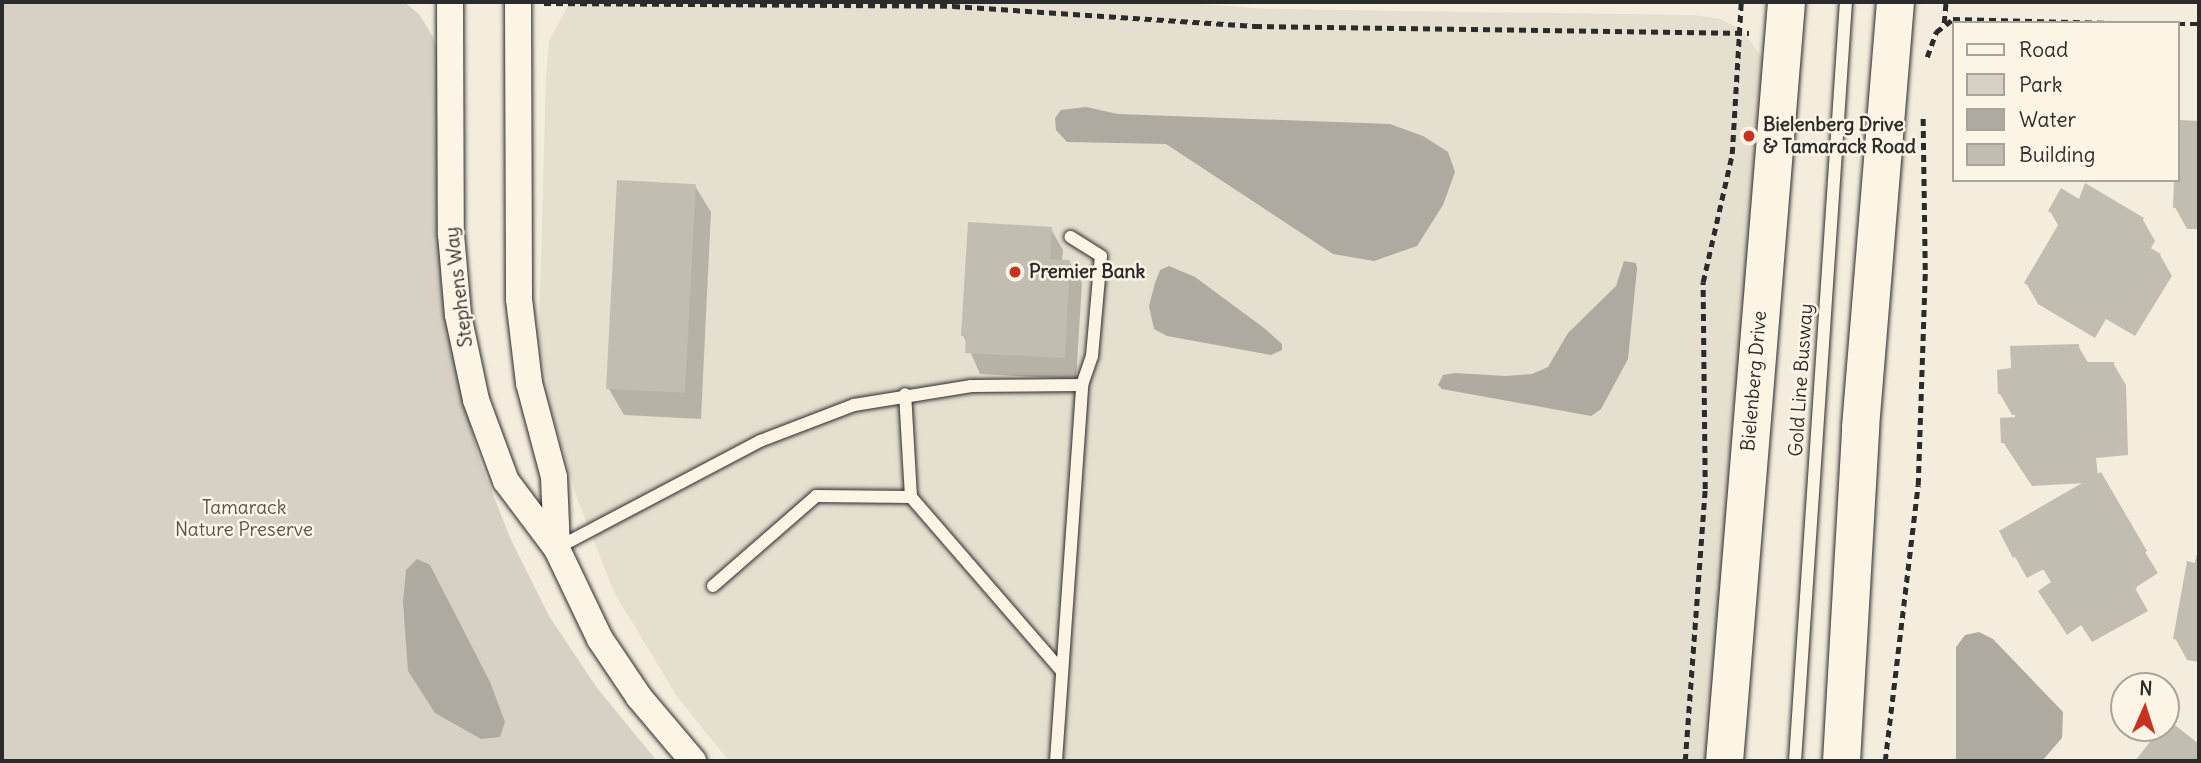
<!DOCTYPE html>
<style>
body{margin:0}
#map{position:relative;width:2201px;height:763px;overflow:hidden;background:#f4edde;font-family:Delius,sans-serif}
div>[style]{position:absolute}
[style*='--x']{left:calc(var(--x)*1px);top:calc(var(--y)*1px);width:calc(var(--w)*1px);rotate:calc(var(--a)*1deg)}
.built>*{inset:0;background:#e5dfd0}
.green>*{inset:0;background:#d6d1c4}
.water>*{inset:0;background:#afaaa0}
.shadow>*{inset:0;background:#0003}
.building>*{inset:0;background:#c2bdb1;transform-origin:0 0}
.path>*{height:4.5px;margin-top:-2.25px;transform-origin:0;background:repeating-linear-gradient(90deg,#2b2b2b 0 7px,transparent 0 12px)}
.roads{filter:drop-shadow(0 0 2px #2b2b2b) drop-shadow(0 0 2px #2b2b2b)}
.lane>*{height:12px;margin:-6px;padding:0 6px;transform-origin:6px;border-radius:6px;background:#fcf5e5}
.street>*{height:26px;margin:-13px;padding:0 13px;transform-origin:13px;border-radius:13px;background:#fcf5e5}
.secondary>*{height:37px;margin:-18.5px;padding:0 18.5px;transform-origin:18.5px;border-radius:18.5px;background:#fcf5e5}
.dots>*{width:19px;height:19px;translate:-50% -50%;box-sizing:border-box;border:4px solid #fcf5e5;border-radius:50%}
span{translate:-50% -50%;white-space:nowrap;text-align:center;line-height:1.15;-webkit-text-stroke:5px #fcf5e5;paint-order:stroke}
.poi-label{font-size:19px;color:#2b2b2b;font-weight:700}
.left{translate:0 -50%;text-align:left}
.street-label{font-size:19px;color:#2b2b2b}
.park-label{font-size:19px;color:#565451}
.frame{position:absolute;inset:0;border:4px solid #2b2b2b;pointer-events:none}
.legend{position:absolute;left:1952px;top:21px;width:228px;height:161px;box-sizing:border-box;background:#fcf5e5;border:2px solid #a8a49b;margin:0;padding:9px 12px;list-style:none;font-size:21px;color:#2b2b2b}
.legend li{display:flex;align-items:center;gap:14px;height:35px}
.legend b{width:35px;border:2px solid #a8a49b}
.north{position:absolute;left:2110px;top:672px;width:70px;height:70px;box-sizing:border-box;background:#fcf5e5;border:2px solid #a8a49b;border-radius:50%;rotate:3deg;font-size:19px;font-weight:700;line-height:28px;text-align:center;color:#2b2b2b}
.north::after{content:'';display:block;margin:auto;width:24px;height:32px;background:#c8321e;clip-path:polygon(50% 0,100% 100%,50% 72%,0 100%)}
</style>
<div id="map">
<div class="built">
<div style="clip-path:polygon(570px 2px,1174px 2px,1269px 9px,1694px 15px,1721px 19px,1742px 30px,1767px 64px,1707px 761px,729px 761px,678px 698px,615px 594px,578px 501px,551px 409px,539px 333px,546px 77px,549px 41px)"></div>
</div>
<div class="green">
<div style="clip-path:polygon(2px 2px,404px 2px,419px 14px,433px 37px,439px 58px,441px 282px,456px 372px,480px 462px,511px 540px,549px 616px,597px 688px,657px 761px,2px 761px)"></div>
</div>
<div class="water">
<div style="clip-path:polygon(1086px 107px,1118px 114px,1390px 124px,1423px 136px,1448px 152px,1455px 172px,1443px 205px,1417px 246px,1374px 261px,1333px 254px,1166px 144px,1067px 142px,1056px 130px,1055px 118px,1061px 110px)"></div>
<div style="clip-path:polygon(1624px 261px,1636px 263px,1637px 269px,1628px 359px,1601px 409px,1591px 416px,1442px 389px,1438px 385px,1443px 375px,1455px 373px,1506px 376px,1532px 374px,1548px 367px,1568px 333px,1616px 286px)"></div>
<div style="clip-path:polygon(1169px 266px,1195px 277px,1264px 328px,1282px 344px,1282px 350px,1271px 355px,1167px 336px,1154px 329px,1149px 306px,1155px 283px,1160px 270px)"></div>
<div style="clip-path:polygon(417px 559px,430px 565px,490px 682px,505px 722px,500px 737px,481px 739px,435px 713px,408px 671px,403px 602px,406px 570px)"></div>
<div style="clip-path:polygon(1979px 632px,1993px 639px,2063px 712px,2062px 738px,2042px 761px,1956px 761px,1956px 647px,1965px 635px)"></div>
</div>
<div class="shadow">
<div style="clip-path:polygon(2178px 121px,2199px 122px,2199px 229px,2187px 229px,2175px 207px)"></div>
<div style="clip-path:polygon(695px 186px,711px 212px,701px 419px,624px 415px,609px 389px)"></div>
<div style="clip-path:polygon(2079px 202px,2143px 220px,2155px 241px,2150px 250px,2160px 255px,2172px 276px,2135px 336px,2106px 319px,2095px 338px,2038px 304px,2026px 283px,2059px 227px,2050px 211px)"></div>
<div style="clip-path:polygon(1051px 229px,1063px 250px,1062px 261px,1069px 261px,1082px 283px,1076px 379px,980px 374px,963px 335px)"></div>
<div style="clip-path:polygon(2078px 346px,2089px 364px,2113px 363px,2126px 385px,2128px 455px,2096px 458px,2098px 476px,2158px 573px,2135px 588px,2148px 611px,2092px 642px,2081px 625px,2067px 635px,2053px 613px,2052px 583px,2044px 569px,2027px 578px,2001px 532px,2085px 483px,2032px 486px,2003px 442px,2017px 415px,2012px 415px,2000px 394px,2013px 370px)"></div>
<div style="clip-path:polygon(2199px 547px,2199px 662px,2187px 660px,2175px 638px)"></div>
<div style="clip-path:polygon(2166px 720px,2199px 747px,2199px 761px,2137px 761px,2153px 742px,2146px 730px,2166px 728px)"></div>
</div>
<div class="building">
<div style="clip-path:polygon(2178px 120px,2199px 121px,2199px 209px,2173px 208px,2174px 180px,2178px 180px)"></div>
<div style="left:617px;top:180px;width:79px;height:209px;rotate:3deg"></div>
<div style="clip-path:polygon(2085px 183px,2144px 218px,2133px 238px,2161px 254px,2123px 316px,2094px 298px,2083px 318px,2024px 283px,2061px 220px,2048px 211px,2061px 188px,2079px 199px)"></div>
<div style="clip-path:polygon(968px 222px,1052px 227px,1050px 259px,1070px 260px,1065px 358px,965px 353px,966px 336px,961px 336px)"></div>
<div style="clip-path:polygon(2079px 344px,2080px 362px,2114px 362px,2117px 434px,2085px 437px,2087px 461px,2018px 465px,2018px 443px,2001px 443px,2000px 418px,2015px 417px,2014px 393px,1998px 394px,1997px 370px,2011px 368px,2010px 346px)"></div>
<div style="clip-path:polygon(2101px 472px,2147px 551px,2124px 566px,2137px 588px,2079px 621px,2067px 605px,2053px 614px,2038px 591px,2051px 582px,2030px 548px,2013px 558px,1999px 531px)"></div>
<div style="clip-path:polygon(2199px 546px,2199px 643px,2173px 639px,2187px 561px,2195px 563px)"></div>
<div style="clip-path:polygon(2166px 718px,2199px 744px,2199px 761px,2135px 761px,2153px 738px,2144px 730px,2166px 728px)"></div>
</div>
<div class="path">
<div style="--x:42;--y:2;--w:382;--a:0"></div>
<div style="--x:544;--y:3;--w:409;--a:0.4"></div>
<div style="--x:953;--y:6;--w:303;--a:3.8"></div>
<div style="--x:1255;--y:26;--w:494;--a:0.8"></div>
<div style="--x:1944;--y:23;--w:21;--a:-85"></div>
<div style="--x:2178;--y:24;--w:21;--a:0"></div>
<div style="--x:1927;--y:57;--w:27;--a:-70"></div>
<div style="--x:1936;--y:32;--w:21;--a:-37"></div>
<div style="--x:1953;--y:19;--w:160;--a:1.4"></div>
<div style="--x:1685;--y:761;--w:273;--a:-85.8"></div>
<div style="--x:1705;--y:489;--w:207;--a:-90.6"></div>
<div style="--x:1703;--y:282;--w:131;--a:-77.2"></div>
<div style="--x:1732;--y:154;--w:152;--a:-86.6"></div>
<div style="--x:1885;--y:761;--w:278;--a:-83.2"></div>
<div style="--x:1918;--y:485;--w:215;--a:-88.1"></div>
<div style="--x:1925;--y:270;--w:152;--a:-90.8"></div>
</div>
<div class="roads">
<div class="lane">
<div style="--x:911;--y:497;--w:229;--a:49.1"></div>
<div style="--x:557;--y:548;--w:229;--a:-27.8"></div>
<div style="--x:760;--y:441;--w:101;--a:-21"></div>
<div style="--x:854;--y:405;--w:119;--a:-9.2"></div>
<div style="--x:971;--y:386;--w:111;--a:-0.5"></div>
<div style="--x:713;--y:586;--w:137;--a:-41.1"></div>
<div style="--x:816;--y:496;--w:95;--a:0.6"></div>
<div style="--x:911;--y:497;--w:103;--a:-93.3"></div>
<div style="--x:1056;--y:761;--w:377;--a:-86"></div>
<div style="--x:1082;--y:385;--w:31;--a:-71"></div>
<div style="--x:1092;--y:356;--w:100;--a:-84.9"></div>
<div style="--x:1101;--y:256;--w:36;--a:-148"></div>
<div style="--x:1795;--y:761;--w:761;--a:-86.16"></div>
</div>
<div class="street">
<div style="--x:450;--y:2;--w:232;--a:89.8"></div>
<div style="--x:451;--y:234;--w:81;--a:85.1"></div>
<div style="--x:458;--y:315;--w:87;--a:78"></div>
<div style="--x:476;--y:400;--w:86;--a:69.7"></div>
<div style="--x:506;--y:481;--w:85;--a:53.1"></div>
<div style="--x:557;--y:549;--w:100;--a:64.5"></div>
<div style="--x:600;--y:639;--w:70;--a:56.1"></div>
<div style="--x:639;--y:697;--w:84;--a:49.8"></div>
<div style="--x:518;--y:2;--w:297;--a:89.8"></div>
<div style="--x:519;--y:299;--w:85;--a:83.2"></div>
<div style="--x:529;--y:383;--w:97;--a:75.1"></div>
<div style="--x:554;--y:477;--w:72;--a:87.6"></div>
</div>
<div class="secondary">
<div style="--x:1724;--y:761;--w:762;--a:-85.33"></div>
<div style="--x:1841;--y:761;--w:335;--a:-86.7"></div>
<div style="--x:1860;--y:427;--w:426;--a:-85.3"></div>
</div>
</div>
<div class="dots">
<div style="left:1749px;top:136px;background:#c8321e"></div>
<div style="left:1015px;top:272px;background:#c8321e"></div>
</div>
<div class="poi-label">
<span class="left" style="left:1763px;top:136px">Bielenberg Drive<br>&amp; Tamarack Road</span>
<span class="left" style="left:1029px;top:272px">Premier Bank</span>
</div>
<div class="street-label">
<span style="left:459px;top:287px;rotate:-97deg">Stephens Way</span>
<span style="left:1801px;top:380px;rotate:-86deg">Gold Line Busway</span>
<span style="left:1754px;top:381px;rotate:-85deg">Bielenberg Drive</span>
</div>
<div class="park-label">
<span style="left:244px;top:519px">Tamarack<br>Nature Preserve</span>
</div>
<div class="frame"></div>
<ul class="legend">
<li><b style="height:9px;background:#fcf5e5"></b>Road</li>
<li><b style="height:19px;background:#d6d1c4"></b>Park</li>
<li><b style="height:19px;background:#afaaa0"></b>Water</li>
<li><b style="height:19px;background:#c2bdb1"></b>Building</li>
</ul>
<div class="north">N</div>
</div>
